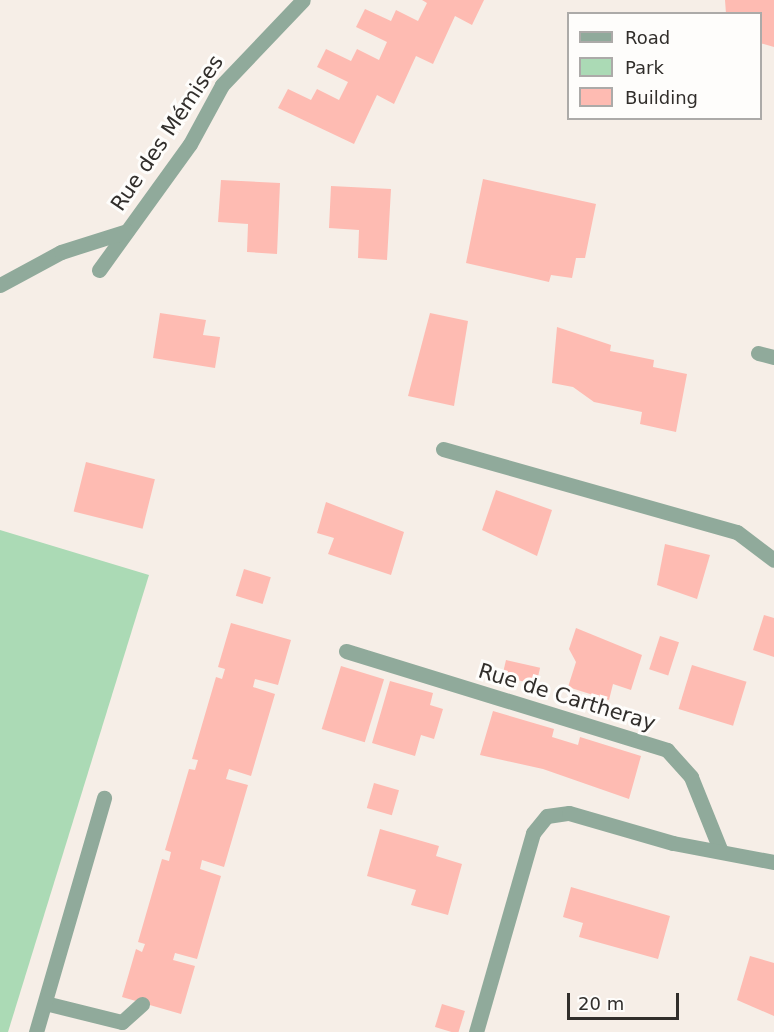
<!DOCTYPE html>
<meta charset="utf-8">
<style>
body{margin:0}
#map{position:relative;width:774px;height:1032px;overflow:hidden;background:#f6eee7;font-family:"DejaVu Sans",sans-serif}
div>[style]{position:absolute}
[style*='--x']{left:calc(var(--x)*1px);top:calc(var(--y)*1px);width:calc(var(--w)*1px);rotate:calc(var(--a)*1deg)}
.green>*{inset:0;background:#abdab5}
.building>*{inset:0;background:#febbb2;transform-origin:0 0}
.minor>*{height:15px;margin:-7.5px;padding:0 7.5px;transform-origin:7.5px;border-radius:7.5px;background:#90aa9b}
span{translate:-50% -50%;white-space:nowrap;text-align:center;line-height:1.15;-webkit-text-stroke:6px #fefdfb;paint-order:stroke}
.street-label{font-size:21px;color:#312e2b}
.legend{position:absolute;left:567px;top:12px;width:195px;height:108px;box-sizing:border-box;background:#fefdfb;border:2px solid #acaaa8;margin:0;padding:8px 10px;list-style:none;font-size:18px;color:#312e2b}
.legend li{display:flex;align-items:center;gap:12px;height:30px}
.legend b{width:30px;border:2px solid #acaaa8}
.scale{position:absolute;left:567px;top:993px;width:112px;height:27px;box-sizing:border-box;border:3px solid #312e2b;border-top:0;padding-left:8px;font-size:18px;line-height:21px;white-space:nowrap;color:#312e2b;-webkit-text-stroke:4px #fefdfb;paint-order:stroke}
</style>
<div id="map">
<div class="green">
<div style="clip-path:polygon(0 530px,149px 575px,8px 1032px,0 1032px)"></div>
</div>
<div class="building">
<div style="clip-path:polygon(422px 0,484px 0,472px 25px,455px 16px,433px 64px,416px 56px,394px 104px,377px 95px,354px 144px,278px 108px,288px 89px,311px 100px,317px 89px,339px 100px,348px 82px,317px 67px,326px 49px,351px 61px,357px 49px,379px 60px,387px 42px,356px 27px,365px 9px,391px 21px,396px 10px,418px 21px,427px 3px)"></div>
<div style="clip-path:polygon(725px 0,774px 0,774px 47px,760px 43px,760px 14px,726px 14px)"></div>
<div style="clip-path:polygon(483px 179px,596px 204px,585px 258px,576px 258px,572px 278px,551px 275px,549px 282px,466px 263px)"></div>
<div style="clip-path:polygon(221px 180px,280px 183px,277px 254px,247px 252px,248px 224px,218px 222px)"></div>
<div style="clip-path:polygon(331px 186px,391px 189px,387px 260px,358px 258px,359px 230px,329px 228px)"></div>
<div style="clip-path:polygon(160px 313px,206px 320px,203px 335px,220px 337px,215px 368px,153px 358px)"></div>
<div style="clip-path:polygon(430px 313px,468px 321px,454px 406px,408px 396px)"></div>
<div style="clip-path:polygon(557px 327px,611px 345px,610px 351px,654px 360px,653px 367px,687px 374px,676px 432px,640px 424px,642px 412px,594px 402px,573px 387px,552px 383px)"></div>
<div style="left:86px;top:462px;width:71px;height:51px;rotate:14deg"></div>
<div style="clip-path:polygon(496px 490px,552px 510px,537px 556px,482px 530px)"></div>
<div style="clip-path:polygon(326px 502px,404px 532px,391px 575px,328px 554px,334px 538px,317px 533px)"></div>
<div style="clip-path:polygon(665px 544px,710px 555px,697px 599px,657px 585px)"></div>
<div style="left:244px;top:569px;width:28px;height:28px;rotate:17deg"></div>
<div style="clip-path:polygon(764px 615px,774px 618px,774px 657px,753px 650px)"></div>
<div style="clip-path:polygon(231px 623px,291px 640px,278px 685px,255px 679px,253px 687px,275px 694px,251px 776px,229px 769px,226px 779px,248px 785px,224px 867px,202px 860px,200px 869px,221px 876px,197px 959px,175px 953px,173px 960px,195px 966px,181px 1014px,122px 997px,136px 949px,142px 952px,145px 944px,138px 942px,162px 859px,169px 861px,171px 852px,165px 850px,189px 769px,195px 770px,198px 760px,192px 759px,216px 677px,222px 679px,225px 669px,218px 667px)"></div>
<div style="clip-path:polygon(576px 628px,642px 655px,631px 690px,613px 684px,609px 700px,568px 687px,576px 662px,569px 649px)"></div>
<div style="left:660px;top:636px;width:20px;height:35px;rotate:18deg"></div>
<div style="left:506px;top:660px;width:35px;height:17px;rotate:13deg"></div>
<div style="left:692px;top:665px;width:57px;height:46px;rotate:17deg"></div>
<div style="left:341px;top:666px;width:45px;height:66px;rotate:17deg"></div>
<div style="clip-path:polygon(390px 681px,433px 693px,430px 705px,443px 709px,434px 739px,421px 735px,415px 756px,372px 743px)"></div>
<div style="clip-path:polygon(493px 711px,554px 729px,552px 737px,578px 745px,580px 737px,641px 756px,629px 799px,543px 769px,480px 755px)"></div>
<div style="left:374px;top:783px;width:26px;height:26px;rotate:16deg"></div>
<div style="clip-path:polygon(380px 829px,439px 846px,436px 856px,462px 864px,448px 915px,411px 905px,416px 890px,367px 876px)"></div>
<div style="clip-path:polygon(571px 887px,670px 916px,658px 959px,579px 937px,583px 923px,563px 917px)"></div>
<div style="clip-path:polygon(750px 956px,774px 963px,774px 1016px,737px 1000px)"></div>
<div style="left:442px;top:1004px;width:24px;height:24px;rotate:17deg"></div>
</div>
<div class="minor">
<div style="--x:99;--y:270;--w:155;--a:-54.2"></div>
<div style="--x:190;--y:144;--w:67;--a:-61.5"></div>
<div style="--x:222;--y:85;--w:117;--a:-46.4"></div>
<div style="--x:0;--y:285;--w:69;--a:-28.4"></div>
<div style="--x:61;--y:252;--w:69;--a:-17.7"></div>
<div style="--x:758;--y:353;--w:16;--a:14"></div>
<div style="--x:443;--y:449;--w:305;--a:15.8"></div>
<div style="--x:737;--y:532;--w:46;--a:37.1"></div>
<div style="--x:346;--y:651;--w:336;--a:17.1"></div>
<div style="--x:667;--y:750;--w:36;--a:48"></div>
<div style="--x:691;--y:777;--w:78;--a:68.1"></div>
<div style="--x:45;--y:1003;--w:79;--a:13.9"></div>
<div style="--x:122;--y:1022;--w:27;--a:-42"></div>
<div style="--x:36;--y:1032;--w:244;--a:-73.8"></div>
<div style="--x:476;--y:1032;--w:207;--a:-74"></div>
<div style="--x:533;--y:833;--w:22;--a:-51"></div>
<div style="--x:547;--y:816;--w:22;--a:-8"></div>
<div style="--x:569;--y:813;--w:108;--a:16.1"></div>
<div style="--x:673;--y:843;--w:103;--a:10.7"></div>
</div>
<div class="street-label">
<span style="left:167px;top:133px;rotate:-56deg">Rue des Mémises</span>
<span style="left:567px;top:697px;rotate:17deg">Rue de Cartheray</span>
</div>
<ul class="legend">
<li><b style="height:8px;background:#90aa9b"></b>Road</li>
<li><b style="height:16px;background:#abdab5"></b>Park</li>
<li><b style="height:16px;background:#febbb2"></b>Building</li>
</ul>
<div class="scale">20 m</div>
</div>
